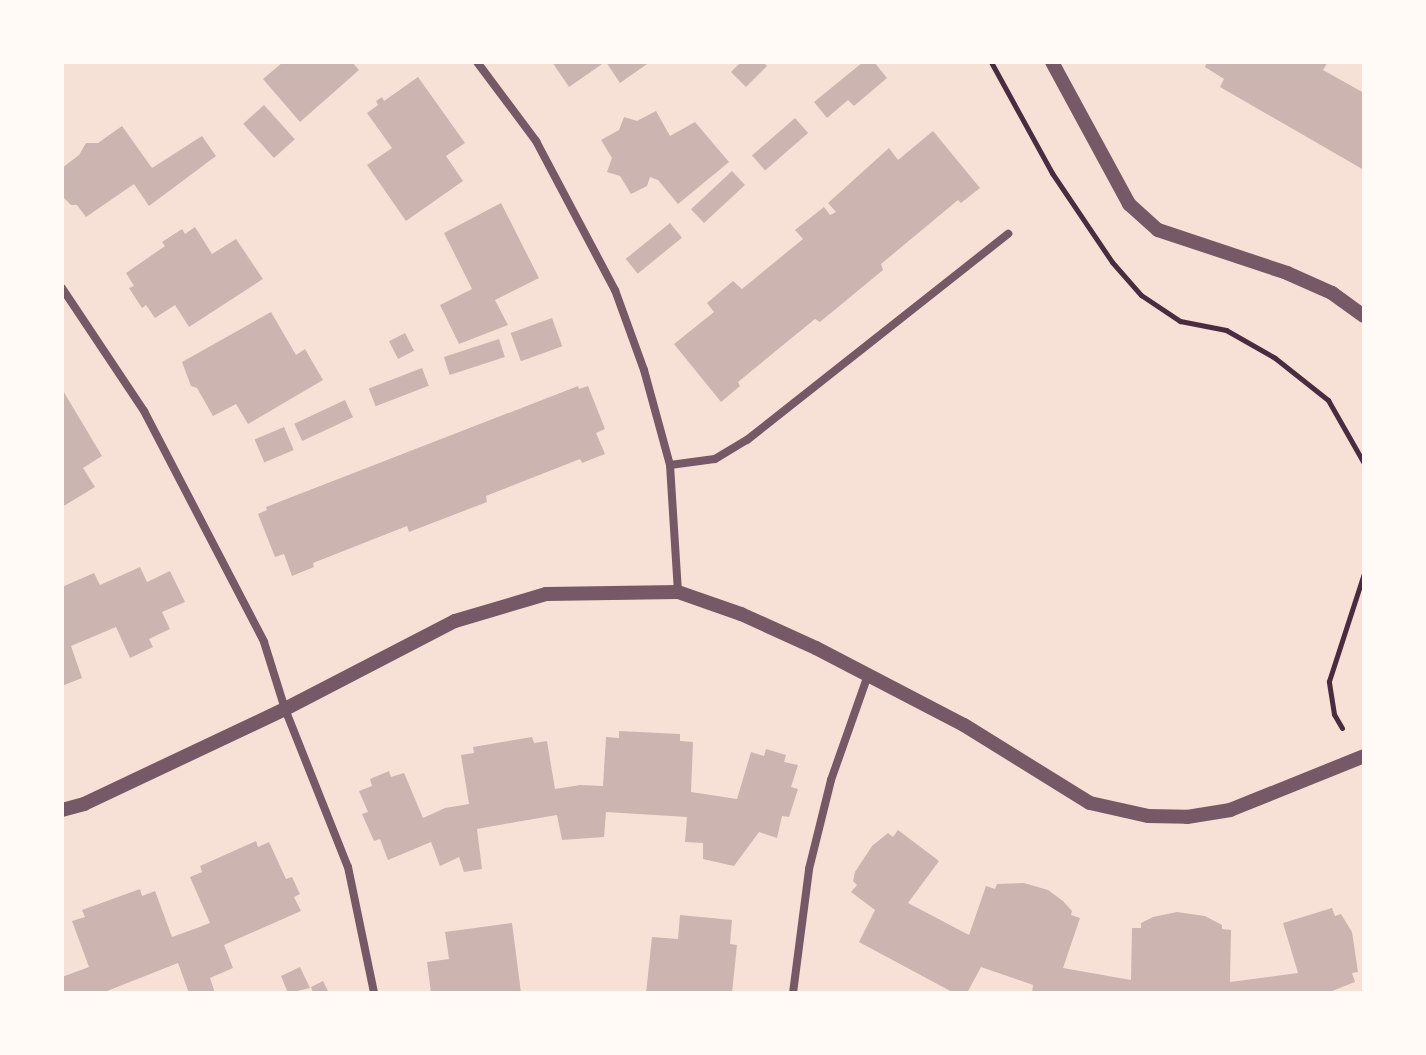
<!DOCTYPE html>
<style>
body{margin:0}
#map{position:relative;width:1426px;height:1055px;overflow:hidden;background:#f7e1d7;font-family:Barlow,sans-serif}
div>[style]{position:absolute}
[style*='--x']{left:calc(var(--x)*1px);top:calc(var(--y)*1px);width:calc(var(--w)*1px);rotate:calc(var(--a)*1deg)}
.building>*{inset:0;background:#ccb4b1;transform-origin:0 0}
.path>*{height:5px;margin:-2.5px;padding:0 2.5px;transform-origin:2.5px;border-radius:2.5px;background:#4a2c40}
.minor>*{height:8px;margin:-4px;padding:0 4px;transform-origin:4px;border-radius:4px;background:#755966}
.tertiary>*{height:14px;margin:-7px;padding:0 7px;transform-origin:7px;border-radius:7px;background:#755966}
span{translate:-50% -50%;white-space:nowrap;text-align:center;line-height:1.15;-webkit-text-stroke:7px #fffaf5;paint-order:stroke}
.frame{position:absolute;inset:0;border:64px solid #fffaf5;pointer-events:none}
</style>
<div id="map">
<div class="building">
<div style="clip-path:polygon(283px 62px,352px 62px,359px 70px,300px 122px,263px 79px)"></div>
<div style="clip-path:polygon(552px 62px,605px 62px,569px 87px)"></div>
<div style="clip-path:polygon(606px 62px,650px 62px,620px 83px)"></div>
<div style="clip-path:polygon(741px 62px,763px 62px,767px 66px,746px 87px,731px 72px)"></div>
<div style="clip-path:polygon(863px 62px,874px 62px,887px 78px,854px 106px,848px 100px,827px 118px,814px 102px)"></div>
<div style="clip-path:polygon(1207px 62px,1328px 62px,1323px 70px,1364px 93px,1364px 170px,1220px 87px,1224px 79px,1205px 67px)"></div>
<div style="clip-path:polygon(418px 77px,465px 143px,446px 156px,463px 181px,406px 221px,367px 165px,392px 148px,367px 113px,378px 105px,376px 101px,382px 97px,384px 101px)"></div>
<div style="left:264px;top:105px;width:46px;height:28px;rotate:48deg"></div>
<div style="clip-path:polygon(656px 111px,670px 136px,695px 122px,729px 162px,678px 204px,658px 180px,650px 177px,647px 186px,631px 194px,620px 176px,607px 172px,612px 158px,601px 140px,619px 130px,624px 117px,637px 121px)"></div>
<div style="left:795px;top:118px;width:20px;height:57px;rotate:49deg"></div>
<div style="clip-path:polygon(122px 126px,152px 168px,202px 136px,216px 156px,149px 206px,134px 184px,86px 217px,77px 205px,71px 205px,63px 197px,62px 168px,79px 155px,86px 143px,98px 143px)"></div>
<div style="clip-path:polygon(933px 131px,980px 188px,961px 203px,958px 200px,881px 264px,883px 270px,820px 322px,815px 319px,738px 382px,740px 386px,721px 402px,674px 344px,714px 312px,707px 303px,733px 281px,742px 289px,803px 239px,795px 230px,824px 207px,830px 215px,836px 212px,828px 203px,889px 148px,898px 160px)"></div>
<div style="left:732px;top:171px;width:19px;height:56px;rotate:47deg"></div>
<div style="clip-path:polygon(501px 203px,539px 278px,495px 300px,508px 325px,459px 344px,440px 305px,472px 289px,444px 233px)"></div>
<div style="left:670px;top:223px;width:19px;height:57px;rotate:51deg"></div>
<div style="clip-path:polygon(195px 227px,212px 254px,236px 239px,263px 279px,189px 327px,175px 305px,155px 318px,146px 305px,142px 308px,129px 288px,134px 286px,126px 273px,165px 246px,162px 242px,182px 229px,185px 234px)"></div>
<div style="clip-path:polygon(271px 312px,296px 355px,305px 349px,323px 380px,248px 424px,236px 404px,213px 416px,197px 388px,191px 386px,182px 362px)"></div>
<div style="left:552px;top:318px;width:30px;height:44px;rotate:70deg"></div>
<div style="left:405px;top:333px;width:20px;height:18px;rotate:63deg"></div>
<div style="left:499px;top:339px;width:19px;height:58px;rotate:72deg"></div>
<div style="left:422px;top:368px;width:19px;height:57px;rotate:69deg"></div>
<div style="clip-path:polygon(578px 386px,579px 389px,588px 386px,605px 429px,596px 433px,605px 454px,582px 463px,580px 459px,486px 496px,487px 502px,409px 532px,407px 526px,313px 563px,314px 567px,292px 576px,284px 554px,275px 557px,258px 514px,267px 510px,266px 507px)"></div>
<div style="clip-path:polygon(62px 389px,102px 456px,83px 468px,95px 487px,62px 507px)"></div>
<div style="left:345px;top:400px;width:19px;height:56px;rotate:65deg"></div>
<div style="left:284px;top:427px;width:25px;height:32px;rotate:67deg"></div>
<div style="clip-path:polygon(140px 567px,147px 582px,170px 571px,185px 602px,162px 612px,170px 629px,149px 639px,153px 647px,130px 658px,116px 627px,71px 646px,82px 678px,62px 686px,62px 587px,94px 573px,100px 585px)"></div>
<div style="clip-path:polygon(619px 731px,680px 734px,680px 741px,693px 742px,691px 792px,737px 799px,751px 752px,764px 756px,766px 749px,786px 755px,784px 762px,798px 765px,791px 787px,798px 789px,789px 817px,782px 816px,777px 838px,759px 832px,734px 866px,703px 859px,703px 843px,685px 842px,687px 817px,606px 812px,604px 837px,562px 840px,557px 815px,516px 822px,477px 829px,482px 869px,464px 872px,459px 857px,440px 866px,431px 842px,388px 860px,380px 839px,374px 841px,362px 814px,368px 812px,359px 791px,372px 786px,370px 779px,389px 771px,391px 777px,404px 773px,423px 818px,445px 808px,469px 804px,461px 755px,474px 753px,473px 747px,532px 737px,534px 743px,547px 741px,555px 789px,580px 785px,603px 786px,606px 737px,619px 738px)"></div>
<div style="clip-path:polygon(898px 830px,939px 861px,908px 903px,969px 935px,986px 886px,995px 889px,997px 884px,1024px 883px,1048px 890px,1063px 901px,1072px 911px,1071px 915px,1080px 918px,1063px 968px,1131px 980px,1132px 928px,1141px 928px,1141px 923px,1153px 917px,1177px 912px,1205px 916px,1222px 925px,1222px 929px,1231px 930px,1230px 982px,1298px 973px,1283px 923px,1332px 908px,1335px 916px,1341px 914px,1352px 932px,1358px 972px,1352px 973px,1355px 982px,1327px 993px,1032px 993px,1033px 985px,981px 967px,967px 993px,954px 993px,859px 942px,875px 910px,851px 892px,857px 885px,853px 881px,855px 872px,872px 846px,888px 833px,893px 837px)"></div>
<div style="clip-path:polygon(256px 841px,258px 847px,269px 842px,286px 879px,292px 877px,300px 894px,294px 897px,301px 911px,224px 945px,233px 968px,210px 978px,215px 993px,189px 993px,178px 963px,102px 993px,62px 993px,62px 977px,89px 967px,72px 921px,85px 917px,82px 910px,140px 889px,142px 896px,155px 891px,172px 937px,197px 928px,210px 923px,190px 877px,202px 872px,200px 866px)"></div>
<div style="clip-path:polygon(680px 915px,732px 920px,730px 944px,737px 945px,732px 993px,646px 993px,652px 937px,678px 939px)"></div>
<div style="clip-path:polygon(512px 923px,521px 993px,431px 993px,427px 962px,449px 959px,445px 932px)"></div>
<div style="clip-path:polygon(300px 967px,310px 988px,288px 993px,281px 976px)"></div>
<div style="clip-path:polygon(323px 981px,329px 993px,313px 993px,311px 987px)"></div>
</div>
<div class="path">
<div style="--x:991;--y:62;--w:127;--a:61.2"></div>
<div style="--x:1052;--y:173;--w:107;--a:56"></div>
<div style="--x:1112;--y:262;--w:44;--a:48.7"></div>
<div style="--x:1141;--y:295;--w:47;--a:33.7"></div>
<div style="--x:1180;--y:321;--w:47;--a:11.1"></div>
<div style="--x:1226;--y:330;--w:56;--a:29.7"></div>
<div style="--x:1275;--y:358;--w:68;--a:38.4"></div>
<div style="--x:1328;--y:400;--w:73;--a:60.3"></div>
<div style="--x:1342;--y:728;--w:16;--a:-120"></div>
<div style="--x:1334;--y:714;--w:33;--a:-99"></div>
<div style="--x:1329;--y:681;--w:114;--a:-72"></div>
</div>
<div class="minor">
<div style="--x:477;--y:62;--w:99;--a:53.2"></div>
<div style="--x:536;--y:141;--w:169;--a:62.1"></div>
<div style="--x:615;--y:290;--w:85;--a:70.1"></div>
<div style="--x:644;--y:370;--w:98;--a:74.7"></div>
<div style="--x:670;--y:465;--w:127;--a:86.4"></div>
<div style="--x:62;--y:288;--w:148;--a:56.3"></div>
<div style="--x:144;--y:411;--w:260;--a:62.5"></div>
<div style="--x:264;--y:642;--w:70;--a:72.6"></div>
<div style="--x:285;--y:709;--w:170;--a:68.3"></div>
<div style="--x:348;--y:867;--w:129;--a:78.3"></div>
<div style="--x:670;--y:465;--w:45;--a:-7.6"></div>
<div style="--x:715;--y:459;--w:37;--a:-31"></div>
<div style="--x:747;--y:440;--w:333;--a:-38.3"></div>
<div style="--x:793;--y:993;--w:125;--a:-82.6"></div>
<div style="--x:809;--y:869;--w:92;--a:-76.1"></div>
<div style="--x:831;--y:780;--w:111;--a:-70.6"></div>
</div>
<div class="tertiary">
<div style="--x:1052;--y:62;--w:162;--a:61.5"></div>
<div style="--x:1129;--y:204;--w:39;--a:42"></div>
<div style="--x:1158;--y:230;--w:136;--a:18.4"></div>
<div style="--x:1287;--y:273;--w:49;--a:24"></div>
<div style="--x:1332;--y:293;--w:39;--a:36"></div>
<div style="--x:62;--y:810;--w:23;--a:-15"></div>
<div style="--x:84;--y:804;--w:222;--a:-25.3"></div>
<div style="--x:285;--y:709;--w:191;--a:-27.4"></div>
<div style="--x:455;--y:621;--w:95;--a:-16.5"></div>
<div style="--x:546;--y:594;--w:132;--a:-0.9"></div>
<div style="--x:678;--y:592;--w:67;--a:19.2"></div>
<div style="--x:741;--y:614;--w:82;--a:24.4"></div>
<div style="--x:816;--y:648;--w:167;--a:27.5"></div>
<div style="--x:964;--y:725;--w:148;--a:31.8"></div>
<div style="--x:1090;--y:803;--w:59;--a:12.6"></div>
<div style="--x:1148;--y:816;--w:39;--a:1"></div>
<div style="--x:1187;--y:817;--w:44;--a:-9.2"></div>
<div style="--x:1230;--y:810;--w:144;--a:-21.9"></div>
</div>
<div class="frame"></div>
</div>
